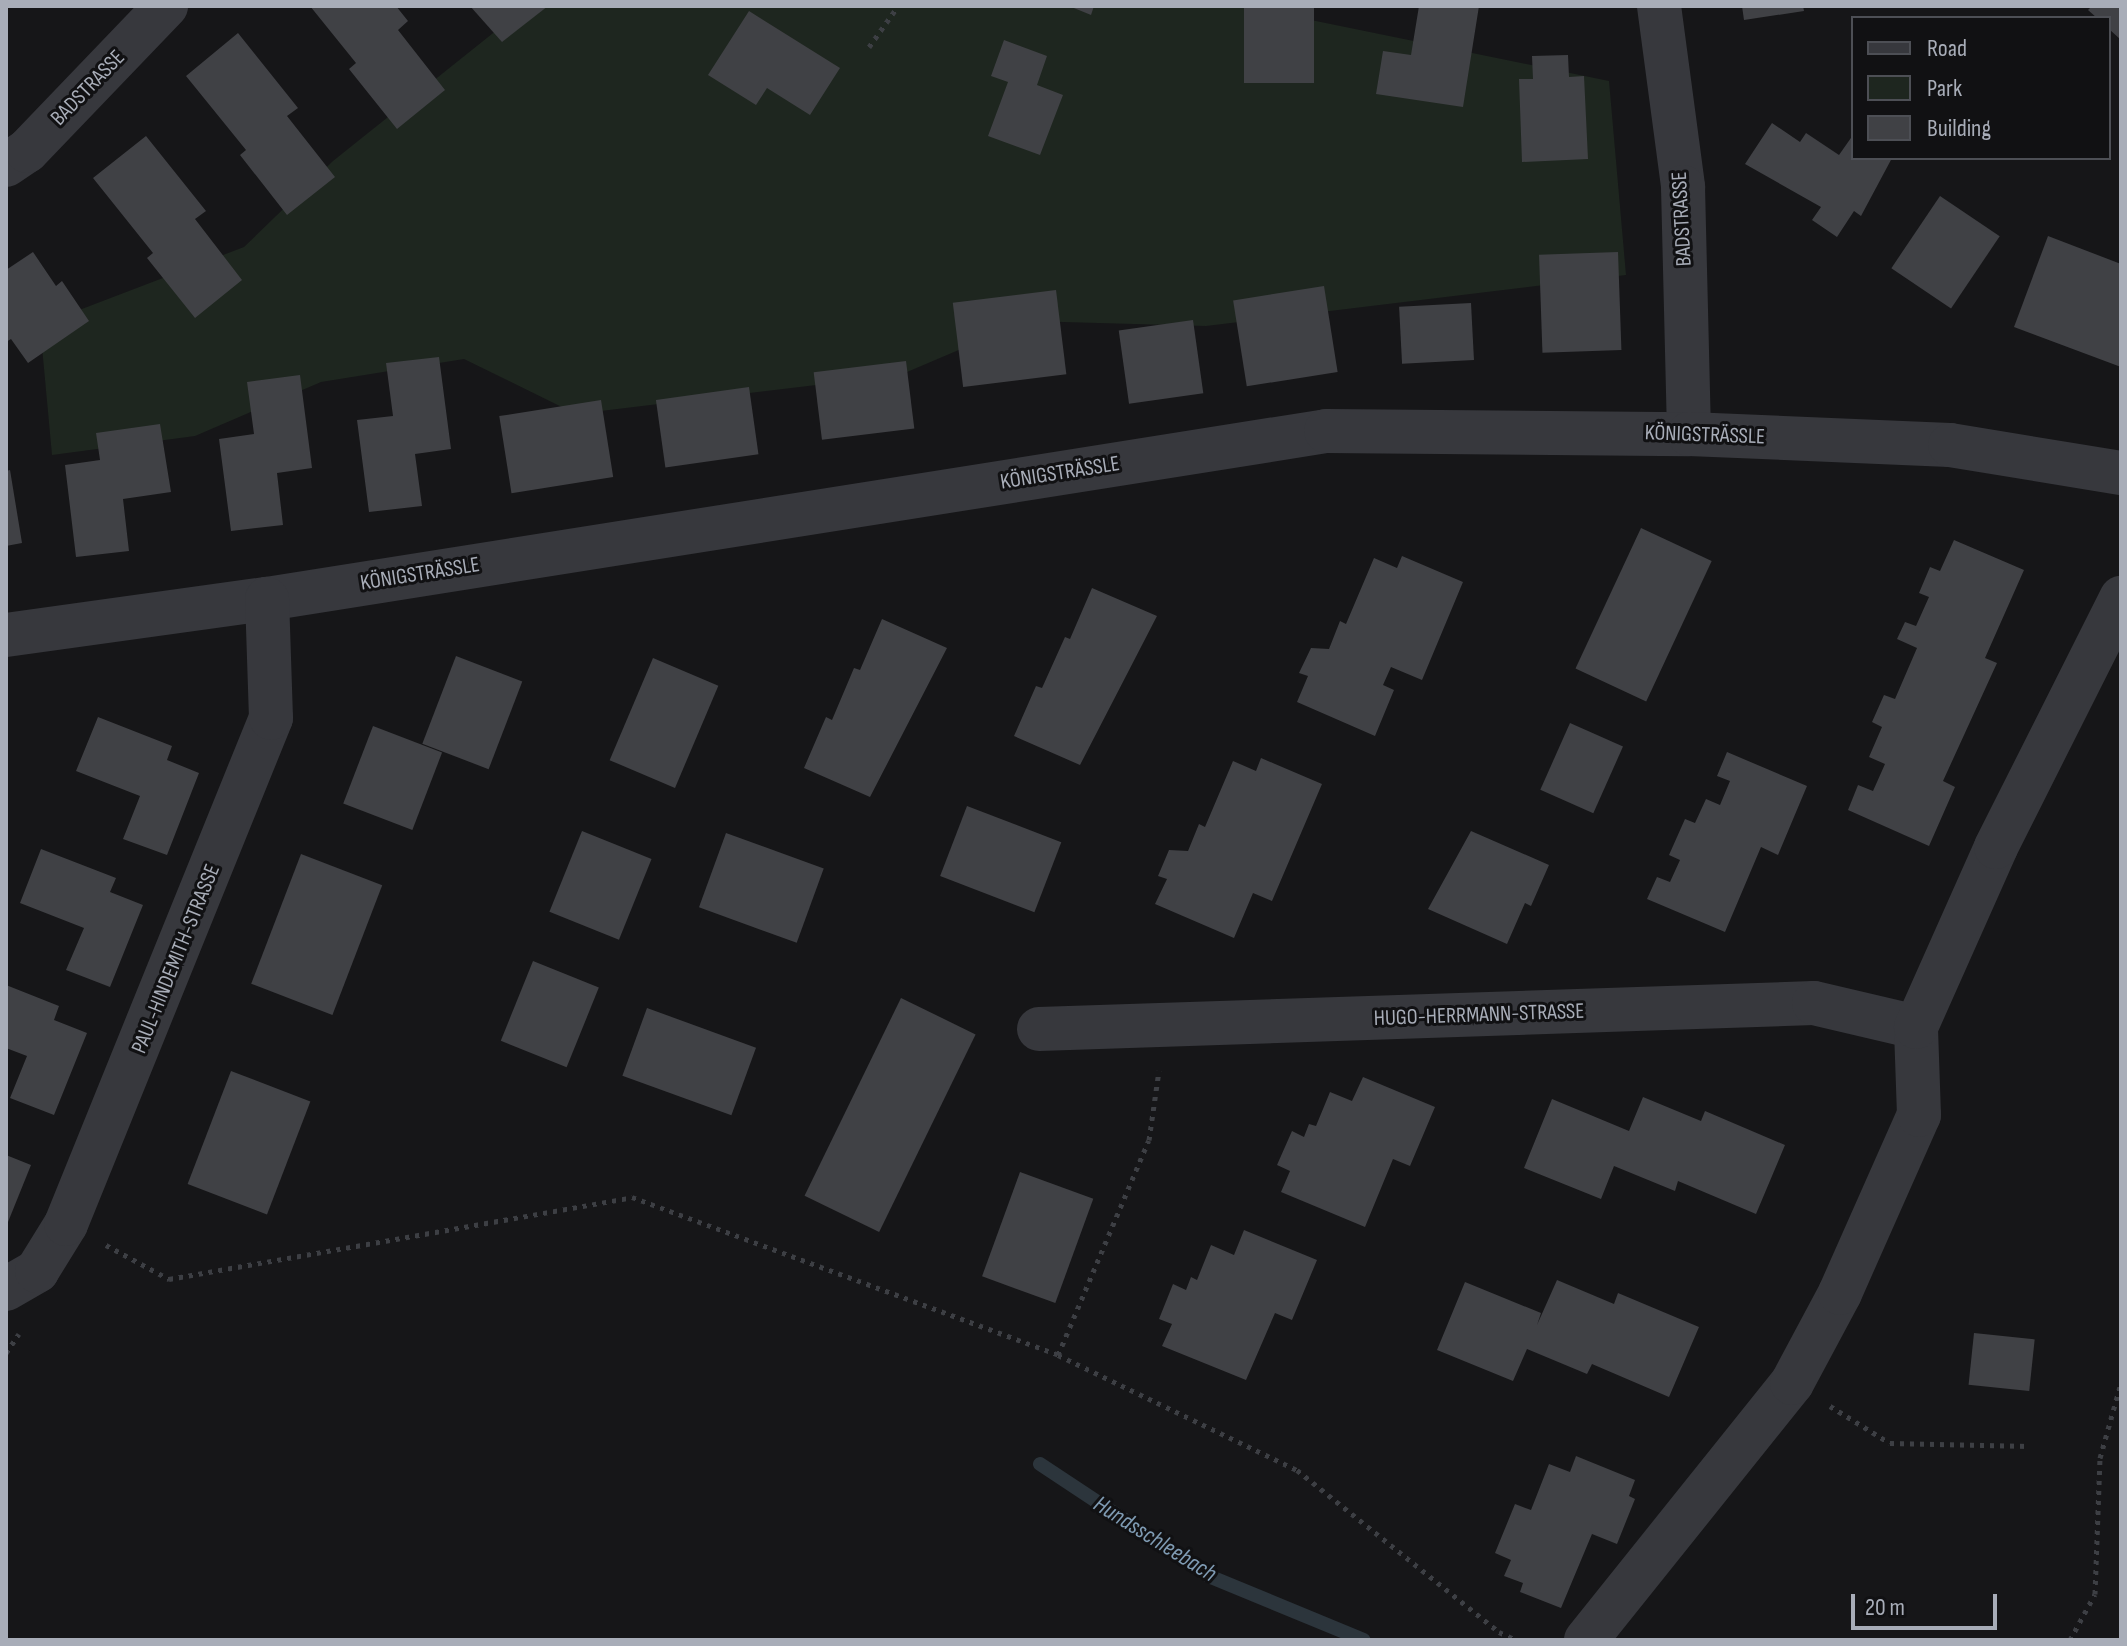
<!DOCTYPE html>
<meta charset="utf-8">
<style>
body{margin:0}
#map{position:relative;width:2127px;height:1646px;overflow:hidden;background:#161618;font-family:"Sofia Sans Condensed",sans-serif}
div>[style]{position:absolute}
[style*='--x']{left:calc(var(--x)*1px);top:calc(var(--y)*1px);width:calc(var(--w)*1px);rotate:calc(var(--a)*1deg)}
.green>*{inset:0;background:#1e261f}
.stream>*{height:14px;margin:-7px;padding:0 7px;transform-origin:7px;border-radius:7px;background:#2c353c}
.building>*{inset:0;background:#404145;transform-origin:0 0}
.path>*{height:5px;margin-top:-2.5px;transform-origin:0;background:repeating-linear-gradient(90deg,#3d3f44 0 4px,transparent 0 10px)}
.street>*{height:44px;margin:-22px;padding:0 22px;transform-origin:22px;border-radius:22px;background:#37383d}
span{translate:-50% -50%;white-space:nowrap;text-align:center;line-height:1.15;-webkit-text-stroke:6px #111113;paint-order:stroke}
.street-label{font-size:22px;color:#a8adb8}
.water-label{font-size:24px;color:#7f9bb3;font-style:italic}
.frame{position:absolute;inset:0;border:8px solid #a8adb8;pointer-events:none}
.legend{position:absolute;left:1851px;top:16px;width:260px;height:144px;box-sizing:border-box;background:#111113;border:2px solid #4d4f55;margin:0;padding:10px 14px;list-style:none;font-size:24px;color:#a8adb8}
.legend li{display:flex;align-items:center;gap:16px;height:40px}
.legend b{width:40px;border:2px solid #4d4f55}
.scale{position:absolute;left:1851px;top:1594px;width:146px;height:36px;box-sizing:border-box;border:4px solid #a8adb8;border-top:0;padding-left:10px;font-size:24px;line-height:28px;white-space:nowrap;color:#a8adb8;-webkit-text-stroke:6px #111113;paint-order:stroke}
</style>
<div id="map">
<div class="green">
<div style="clip-path:polygon(527px 6px,1270px 6px,1311px 20px,1609px 81px,1626px 275px,1206px 326px,1027px 321px,900px 375px,576px 414px,464px 359px,321px 382px,195px 436px,52px 455px,40px 325px,244px 247px,333px 161px)"></div>
</div>
<div class="stream">
<div style="--x:1040;--y:1464;--w:205;--a:33.5"></div>
<div style="--x:1211;--y:1577;--w:165;--a:22.4"></div>
</div>
<div class="building">
<div style="clip-path:polygon(310px 6px,396px 6px,408px 21px,398px 30px,445px 90px,397px 129px,349px 69px,356px 63px)"></div>
<div style="clip-path:polygon(470px 6px,548px 6px,502px 42px)"></div>
<div style="clip-path:polygon(1069px 6px,1094px 6px,1091px 15px)"></div>
<div style="left:1244px;top:6px;width:70px;height:77px"></div>
<div style="clip-path:polygon(1419px 6px,1479px 6px,1463px 107px,1376px 94px,1383px 51px,1411px 55px)"></div>
<div style="clip-path:polygon(1742px 6px,1803px 6px,1804px 11px,1744px 20px)"></div>
<div style="clip-path:polygon(2092px 6px,2121px 6px,2121px 40px,2109px 29px,2109px 18px,2097px 18px,2088px 10px)"></div>
<div style="clip-path:polygon(749px 11px,840px 68px,810px 115px,767px 88px,756px 105px,708px 75px)"></div>
<div style="clip-path:polygon(238px 33px,298px 108px,287px 116px,335px 177px,287px 215px,240px 155px,246px 150px,186px 76px)"></div>
<div style="clip-path:polygon(1004px 40px,1047px 56px,1037px 85px,1063px 95px,1040px 155px,988px 136px,1008px 82px,991px 76px)"></div>
<div style="clip-path:polygon(1568px 55px,1569px 77px,1584px 76px,1588px 159px,1522px 162px,1519px 79px,1533px 79px,1532px 56px)"></div>
<div style="clip-path:polygon(1772px 123px,1800px 142px,1806px 133px,1839px 155px,1853px 135px,1853px 158px,1892px 158px,1861px 216px,1854px 211px,1837px 237px,1812px 220px,1821px 207px,1745px 164px)"></div>
<div style="clip-path:polygon(146px 136px,206px 211px,195px 219px,242px 280px,195px 318px,147px 258px,153px 253px,93px 178px)"></div>
<div style="left:1940px;top:196px;width:72px;height:87px;rotate:34deg"></div>
<div style="clip-path:polygon(2048px 236px,2121px 264px,2121px 367px,2014px 327px)"></div>
<div style="clip-path:polygon(33px 252px,56px 286px,62px 281px,89px 321px,28px 363px,11px 339px,6px 342px,6px 270px)"></div>
<div style="left:1618px;top:252px;width:98px;height:79px;rotate:88deg"></div>
<div style="left:1324px;top:286px;width:87px;height:92px;rotate:81deg"></div>
<div style="left:1056px;top:290px;width:85px;height:104px;rotate:83deg"></div>
<div style="left:1471px;top:303px;width:57px;height:72px;rotate:87deg"></div>
<div style="left:1193px;top:320px;width:74px;height:75px;rotate:82deg"></div>
<div style="clip-path:polygon(439px 357px,451px 449px,415px 454px,422px 506px,369px 512px,357px 420px,393px 416px,386px 363px)"></div>
<div style="left:906px;top:361px;width:68px;height:93px;rotate:83deg"></div>
<div style="clip-path:polygon(300px 375px,312px 468px,277px 473px,283px 525px,231px 531px,219px 439px,254px 434px,247px 382px)"></div>
<div style="left:749px;top:387px;width:68px;height:94px;rotate:82deg"></div>
<div style="left:601px;top:400px;width:78px;height:103px;rotate:81deg"></div>
<div style="clip-path:polygon(160px 424px,171px 492px,123px 499px,129px 551px,76px 557px,65px 465px,100px 460px,96px 433px)"></div>
<div style="clip-path:polygon(10px 470px,22px 543px,6px 546px,6px 471px)"></div>
<div style="left:1641px;top:528px;width:78px;height:155px;rotate:25deg"></div>
<div style="clip-path:polygon(1954px 540px,2024px 570px,1985px 658px,1997px 663px,1943px 781px,1955px 787px,1929px 846px,1848px 810px,1858px 785px,1873px 791px,1885px 764px,1869px 757px,1882px 727px,1872px 722px,1884px 695px,1895px 699px,1917px 648px,1897px 639px,1905px 622px,1916px 626px,1929px 597px,1919px 593px,1930px 567px,1940px 571px)"></div>
<div style="clip-path:polygon(1402px 556px,1463px 582px,1422px 680px,1391px 667px,1383px 685px,1394px 690px,1375px 736px,1297px 702px,1308px 676px,1299px 673px,1311px 648px,1329px 649px,1340px 621px,1346px 624px,1374px 558px,1397px 568px)"></div>
<div style="clip-path:polygon(1092px 588px,1157px 616px,1080px 765px,1014px 736px,1036px 686px,1042px 688px,1065px 637px,1070px 639px)"></div>
<div style="clip-path:polygon(882px 619px,947px 648px,870px 797px,804px 768px,826px 717px,832px 720px,854px 668px,860px 670px)"></div>
<div style="left:456px;top:656px;width:71px;height:94px;rotate:21deg"></div>
<div style="left:653px;top:658px;width:71px;height:111px;rotate:23deg"></div>
<div style="clip-path:polygon(98px 717px,172px 746px,167px 760px,199px 773px,167px 855px,123px 839px,140px 796px,76px 771px)"></div>
<div style="left:1570px;top:723px;width:58px;height:73px;rotate:24deg"></div>
<div style="left:373px;top:726px;width:74px;height:83px;rotate:21deg"></div>
<div style="clip-path:polygon(1727px 752px,1807px 786px,1778px 855px,1761px 847px,1725px 932px,1647px 899px,1657px 877px,1670px 882px,1680px 860px,1669px 855px,1685px 819px,1695px 823px,1706px 799px,1720px 805px,1730px 781px,1717px 776px)"></div>
<div style="clip-path:polygon(1261px 758px,1322px 784px,1272px 901px,1253px 893px,1234px 938px,1155px 904px,1167px 879px,1158px 876px,1169px 850px,1188px 851px,1199px 824px,1205px 827px,1233px 761px,1256px 771px)"></div>
<div style="left:967px;top:806px;width:101px;height:75px;rotate:21deg"></div>
<div style="left:582px;top:831px;width:75px;height:87px;rotate:22deg"></div>
<div style="clip-path:polygon(1471px 831px,1549px 865px,1531px 906px,1525px 903px,1507px 944px,1428px 909px)"></div>
<div style="left:726px;top:833px;width:104px;height:79px;rotate:20deg"></div>
<div style="clip-path:polygon(41px 849px,116px 878px,110px 892px,143px 905px,110px 987px,66px 970px,84px 928px,20px 903px)"></div>
<div style="left:301px;top:854px;width:87px;height:139px;rotate:21deg"></div>
<div style="left:533px;top:961px;width:71px;height:86px;rotate:22deg"></div>
<div style="clip-path:polygon(6px 985px,59px 1006px,54px 1020px,87px 1033px,54px 1115px,10px 1098px,27px 1056px,6px 1048px)"></div>
<div style="left:901px;top:998px;width:83px;height:220px;rotate:26deg"></div>
<div style="left:647px;top:1008px;width:116px;height:72px;rotate:20deg"></div>
<div style="left:231px;top:1071px;width:85px;height:121px;rotate:21deg"></div>
<div style="clip-path:polygon(1363px 1077px,1435px 1107px,1410px 1166px,1393px 1159px,1365px 1227px,1281px 1192px,1290px 1171px,1277px 1165px,1292px 1131px,1304px 1137px,1309px 1124px,1316px 1126px,1330px 1092px,1352px 1101px)"></div>
<div style="clip-path:polygon(1643px 1097px,1701px 1121px,1705px 1111px,1785px 1145px,1756px 1214px,1678px 1181px,1675px 1191px,1614px 1166px,1601px 1199px,1524px 1168px,1552px 1099px,1629px 1131px)"></div>
<div style="clip-path:polygon(6px 1155px,31px 1165px,6px 1227px)"></div>
<div style="left:1020px;top:1172px;width:78px;height:111px;rotate:20deg"></div>
<div style="clip-path:polygon(1244px 1230px,1317px 1260px,1292px 1320px,1275px 1313px,1246px 1380px,1162px 1346px,1172px 1324px,1159px 1319px,1173px 1284px,1186px 1290px,1191px 1277px,1197px 1280px,1211px 1245px,1234px 1255px)"></div>
<div style="clip-path:polygon(1557px 1280px,1614px 1304px,1618px 1293px,1699px 1327px,1669px 1397px,1592px 1364px,1587px 1374px,1527px 1349px,1513px 1381px,1437px 1350px,1465px 1282px,1541px 1313px,1537px 1325px)"></div>
<div style="left:1974px;top:1333px;width:61px;height:52px;rotate:6deg"></div>
<div style="clip-path:polygon(1576px 1456px,1635px 1480px,1629px 1496px,1635px 1499px,1617px 1544px,1592px 1534px,1561px 1608px,1520px 1592px,1523px 1583px,1504px 1576px,1511px 1560px,1495px 1553px,1515px 1504px,1531px 1510px,1549px 1464px,1570px 1472px)"></div>
</div>
<div class="path">
<div style="--x:869;--y:47;--w:50;--a:-54.7"></div>
<div style="--x:106;--y:1245;--w:72;--a:28.4"></div>
<div style="--x:169;--y:1279;--w:470;--a:-10"></div>
<div style="--x:632;--y:1197;--w:454;--a:20.3"></div>
<div style="--x:1058;--y:1355;--w:265;--a:25.7"></div>
<div style="--x:1297;--y:1470;--w:259;--a:38.7"></div>
<div style="--x:1499;--y:1632;--w:19;--a:25"></div>
<div style="--x:6;--y:1353;--w:23;--a:-56"></div>
<div style="--x:1058;--y:1355;--w:233;--a:-67.1"></div>
<div style="--x:1149;--y:1140;--w:70;--a:-81.8"></div>
<div style="--x:1830;--y:1406;--w:70;--a:31.7"></div>
<div style="--x:1890;--y:1443;--w:140;--a:1.2"></div>
<div style="--x:2070;--y:1640;--w:52;--a:-61.5"></div>
<div style="--x:2095;--y:1594;--w:136;--a:-87.9"></div>
<div style="--x:2100;--y:1458;--w:78;--a:-74.4"></div>
</div>
<div class="street">
<div style="--x:1659;--y:6;--w:183;--a:82.4"></div>
<div style="--x:1683;--y:187;--w:247;--a:88.6"></div>
<div style="--x:6;--y:165;--w:25;--a:-34"></div>
<div style="--x:27;--y:151;--w:201;--a:-46.2"></div>
<div style="--x:6;--y:635;--w:263;--a:-7.9"></div>
<div style="--x:267;--y:599;--w:1072;--a:-9.01"></div>
<div style="--x:1326;--y:431;--w:363;--a:0.5"></div>
<div style="--x:1689;--y:434;--w:261;--a:2.4"></div>
<div style="--x:1950;--y:445;--w:173;--a:9.3"></div>
<div style="--x:1039;--y:1029;--w:775;--a:-1.92"></div>
<div style="--x:1814;--y:1003;--w:105;--a:13.2"></div>
<div style="--x:6;--y:1289;--w:36;--a:-30"></div>
<div style="--x:37;--y:1271;--w:55;--a:-58.3"></div>
<div style="--x:66;--y:1224;--w:546;--a:-67.95"></div>
<div style="--x:271;--y:718;--w:119;--a:-91.9"></div>
<div style="--x:1586;--y:1640;--w:329;--a:-51.3"></div>
<div style="--x:1792;--y:1383;--w:102;--a:-61.9"></div>
<div style="--x:1840;--y:1293;--w:195;--a:-66.1"></div>
<div style="--x:1919;--y:1115;--w:88;--a:-92"></div>
<div style="--x:1916;--y:1027;--w:197;--a:-66"></div>
<div style="--x:1996;--y:847;--w:279;--a:-63.3"></div>
</div>
<div class="street-label">
<span style="left:88px;top:88px;rotate:-46deg">BADSTRASSE</span>
<span style="left:1682px;top:219px;rotate:-93deg">BADSTRASSE</span>
<span style="left:1705px;top:435px;rotate:2deg">KÖNIGSTRÄSSLE</span>
<span style="left:1060px;top:473px;rotate:-9deg">KÖNIGSTRÄSSLE</span>
<span style="left:420px;top:574px;rotate:-9deg">KÖNIGSTRÄSSLE</span>
<span style="left:176px;top:959px;rotate:-68deg">PAUL-HINDEMITH-STRASSE</span>
<span style="left:1479px;top:1015px;rotate:-2deg">HUGO-HERRMANN-STRASSE</span>
</div>
<div class="water-label">
<span style="left:1155px;top:1539px;rotate:32deg">Hundsschleebach</span>
</div>
<div class="frame"></div>
<ul class="legend">
<li><b style="height:10px;background:#37383d"></b>Road</li>
<li><b style="height:22px;background:#1e261f"></b>Park</li>
<li><b style="height:22px;background:#404145"></b>Building</li>
</ul>
<div class="scale">20 m</div>
</div>
